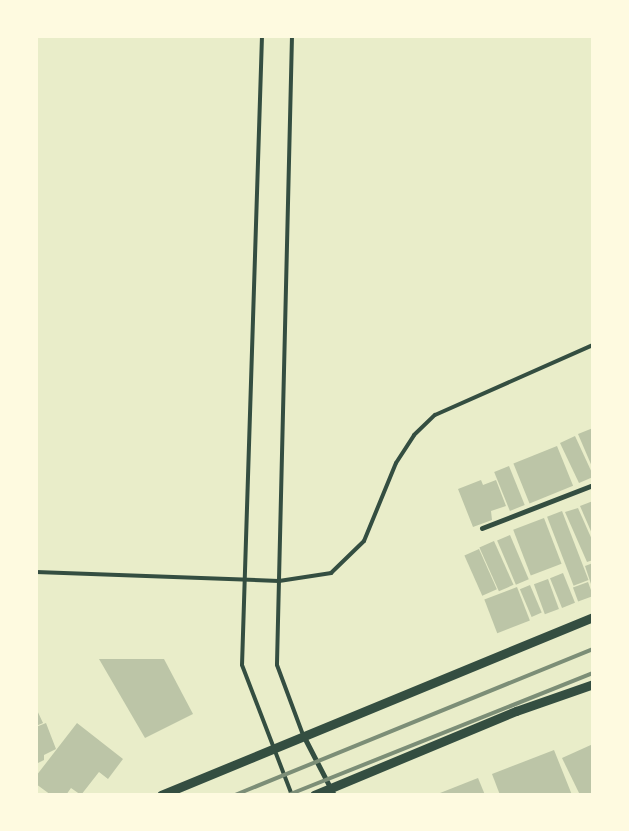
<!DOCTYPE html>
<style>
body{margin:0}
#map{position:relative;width:629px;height:831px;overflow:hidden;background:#e9edc9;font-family:"Alegreya Sans",sans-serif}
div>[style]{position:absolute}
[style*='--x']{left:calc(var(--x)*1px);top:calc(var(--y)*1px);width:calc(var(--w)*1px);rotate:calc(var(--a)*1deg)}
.building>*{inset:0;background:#bcc5a7;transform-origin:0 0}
.service>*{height:4px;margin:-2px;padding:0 2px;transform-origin:2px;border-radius:2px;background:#344e41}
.minor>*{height:5px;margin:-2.5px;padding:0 2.5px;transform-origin:2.5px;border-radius:2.5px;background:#344e41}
.tertiary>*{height:9px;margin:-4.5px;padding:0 4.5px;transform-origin:4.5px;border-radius:4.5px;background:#344e41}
.rail>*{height:4px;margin:-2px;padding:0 2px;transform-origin:2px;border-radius:2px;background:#7c8e77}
span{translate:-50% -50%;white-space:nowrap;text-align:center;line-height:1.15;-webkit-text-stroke:4.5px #fefae0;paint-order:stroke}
.frame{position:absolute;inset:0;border:38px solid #fefae0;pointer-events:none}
</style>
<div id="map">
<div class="building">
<div style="clip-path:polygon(593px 428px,593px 469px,578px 434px)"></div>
<div style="clip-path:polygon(575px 436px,593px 475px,593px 477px,579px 483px,560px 443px)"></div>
<div style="left:557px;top:446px;width:43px;height:47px;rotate:68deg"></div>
<div style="left:509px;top:466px;width:42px;height:16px;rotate:68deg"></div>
<div style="clip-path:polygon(481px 480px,483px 485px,496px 480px,506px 506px,491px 511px,492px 520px,473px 527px,458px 489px)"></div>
<div style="clip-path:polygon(593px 501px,593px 536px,580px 506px)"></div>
<div style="clip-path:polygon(578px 508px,593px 542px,593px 560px,587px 562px,565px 512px)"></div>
<div style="left:562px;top:511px;width:74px;height:16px;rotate:69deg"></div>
<div style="left:544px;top:518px;width:49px;height:33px;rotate:69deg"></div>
<div style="left:510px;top:535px;width:48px;height:14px;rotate:67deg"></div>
<div style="left:494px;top:541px;width:48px;height:16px;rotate:66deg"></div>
<div style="left:479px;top:549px;width:44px;height:16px;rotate:66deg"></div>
<div style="clip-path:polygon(593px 563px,593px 587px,592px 587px,585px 566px)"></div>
<div style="left:563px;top:573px;width:32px;height:14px;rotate:68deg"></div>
<div style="left:548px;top:579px;width:32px;height:15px;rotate:70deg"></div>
<div style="left:588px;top:582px;width:15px;height:16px;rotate:70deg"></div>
<div style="left:530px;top:585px;width:30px;height:11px;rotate:67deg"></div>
<div style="left:517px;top:587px;width:36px;height:35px;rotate:69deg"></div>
<div style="clip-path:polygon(99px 659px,164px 659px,193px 714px,145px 738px)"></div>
<div style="clip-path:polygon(36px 708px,43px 723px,36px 726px)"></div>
<div style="clip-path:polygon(46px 723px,56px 749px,44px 755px,44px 760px,36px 764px,36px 727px)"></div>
<div style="clip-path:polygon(77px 723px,123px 759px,108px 779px,99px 772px,81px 795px,71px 788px,66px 795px,51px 795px,36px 784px,36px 776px)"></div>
<div style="clip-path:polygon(593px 744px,593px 793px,580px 795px,562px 758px)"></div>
<div style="clip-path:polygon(554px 750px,572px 795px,500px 795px,492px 774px)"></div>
<div style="clip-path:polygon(478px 778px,485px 795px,441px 795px,440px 793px)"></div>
</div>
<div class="service">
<div style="--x:262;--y:36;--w:629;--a:91.82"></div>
<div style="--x:242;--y:665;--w:139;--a:69"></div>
<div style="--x:292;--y:36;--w:629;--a:91.37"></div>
<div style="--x:277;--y:665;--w:75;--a:69.6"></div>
<div style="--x:36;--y:572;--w:243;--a:2.1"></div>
<div style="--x:279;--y:581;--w:53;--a:-8.7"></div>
<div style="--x:331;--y:573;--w:46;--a:-44.1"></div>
<div style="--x:364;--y:541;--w:84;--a:-67.7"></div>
<div style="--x:396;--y:463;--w:33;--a:-57"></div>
<div style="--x:414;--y:435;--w:29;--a:-44"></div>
<div style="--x:435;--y:415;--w:173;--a:-23.9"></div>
</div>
<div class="minor">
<div style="--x:482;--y:528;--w:119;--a:-21.2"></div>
<div style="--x:303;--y:735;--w:68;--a:62.7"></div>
</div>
<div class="tertiary">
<div style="--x:161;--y:795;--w:467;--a:-22.4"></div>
<div style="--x:314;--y:795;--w:219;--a:-22.6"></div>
<div style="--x:516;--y:711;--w:82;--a:-19.3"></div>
</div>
<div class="rail">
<div style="--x:235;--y:795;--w:387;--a:-22.2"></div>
<div style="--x:288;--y:795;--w:328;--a:-21.8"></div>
</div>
<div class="frame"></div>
</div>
